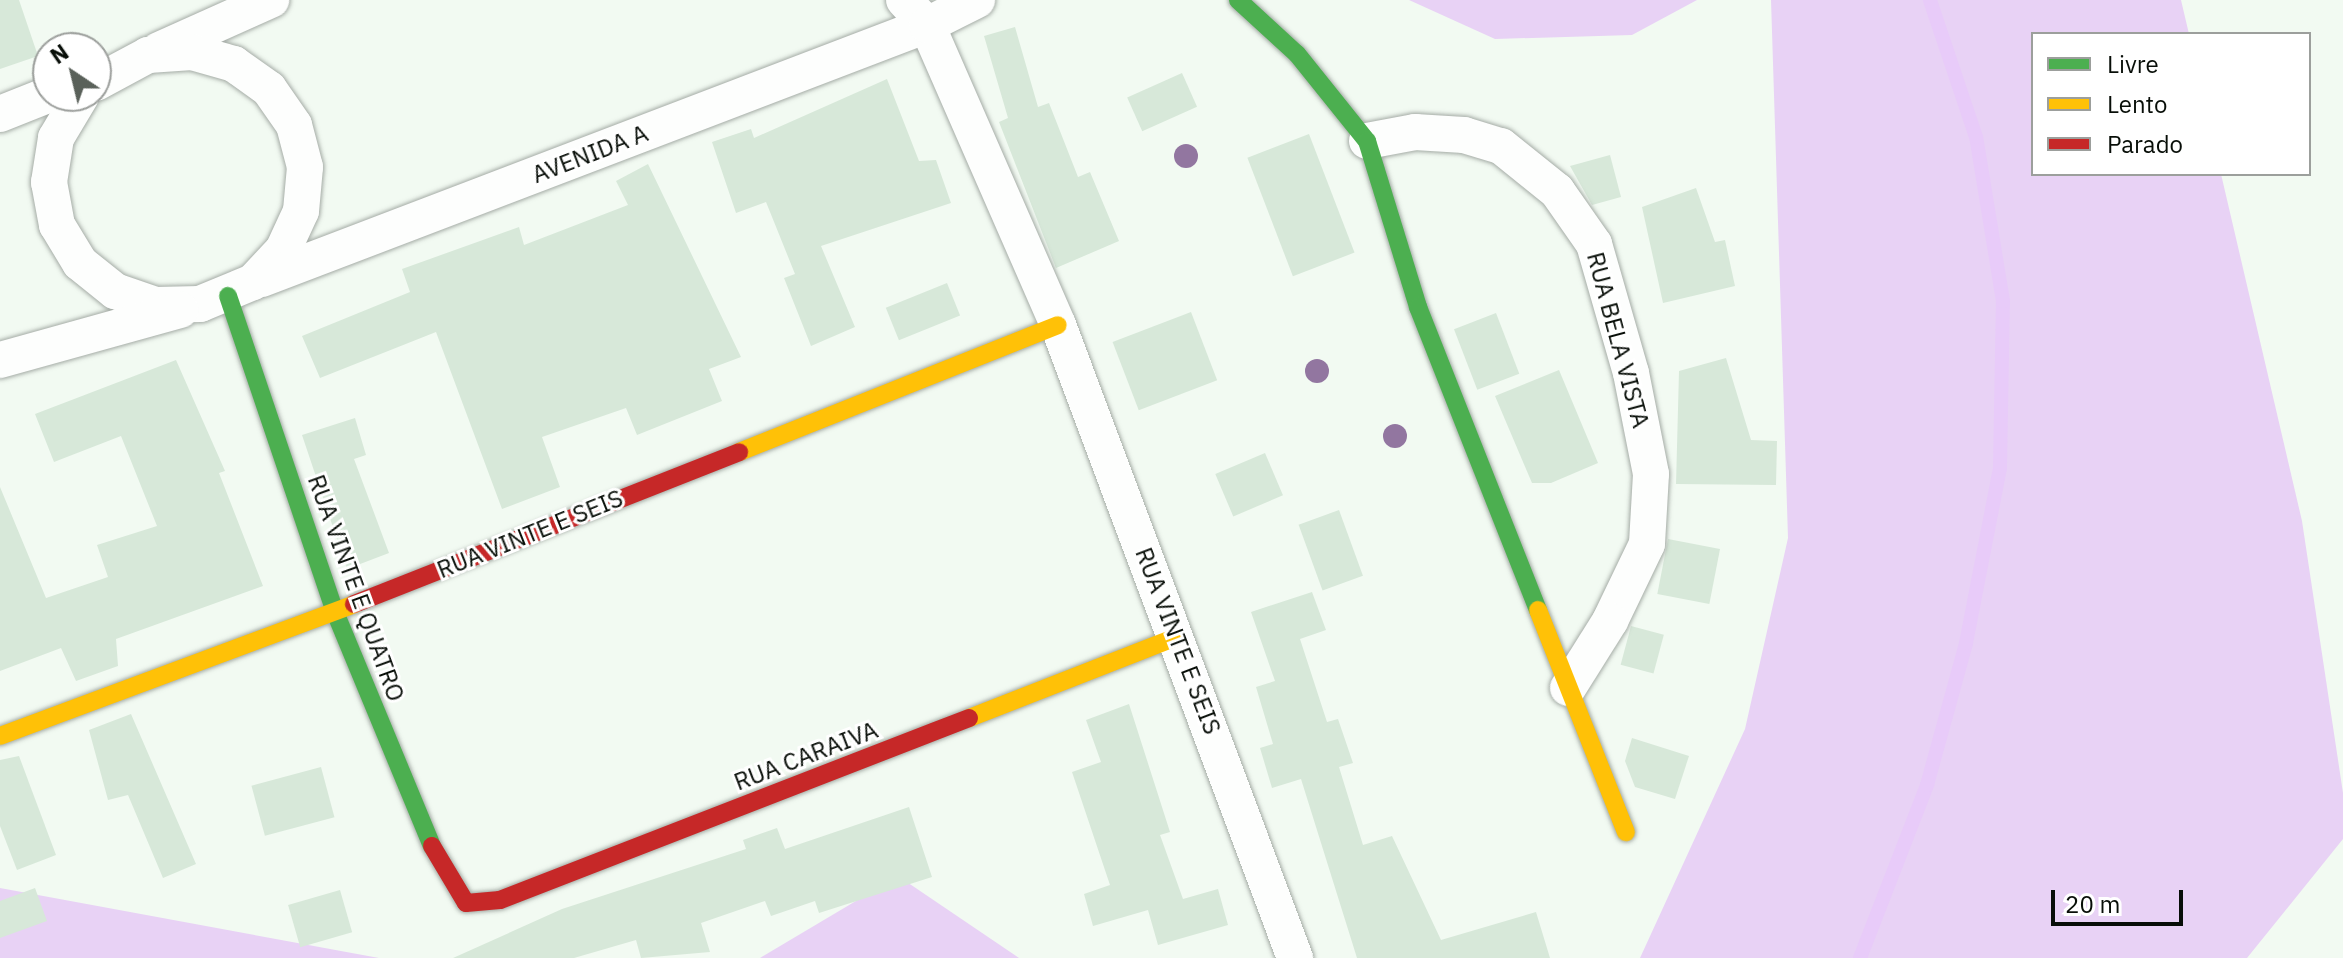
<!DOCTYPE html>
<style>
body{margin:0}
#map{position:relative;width:2343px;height:958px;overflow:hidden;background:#f2faf2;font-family:"IBM Plex Sans",sans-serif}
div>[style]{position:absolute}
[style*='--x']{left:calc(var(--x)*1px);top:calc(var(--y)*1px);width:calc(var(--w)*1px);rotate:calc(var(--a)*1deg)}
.forest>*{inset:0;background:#e8d2f5}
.stream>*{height:14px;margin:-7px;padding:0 7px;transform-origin:7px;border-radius:7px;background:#e8cbf9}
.building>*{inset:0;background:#d7e8d9;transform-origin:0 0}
.roads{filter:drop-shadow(0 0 2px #a5aca6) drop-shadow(0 0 2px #a5aca6)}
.street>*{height:36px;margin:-18px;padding:0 18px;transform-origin:18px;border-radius:18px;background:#fdfefd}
.fast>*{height:18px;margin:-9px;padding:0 9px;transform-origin:9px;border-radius:9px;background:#4caf50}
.slow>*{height:18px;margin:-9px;padding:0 9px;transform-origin:9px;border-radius:9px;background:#ffc107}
.jam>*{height:18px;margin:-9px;padding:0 9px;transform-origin:9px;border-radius:9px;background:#c62828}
.trees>*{width:24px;height:24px;margin:-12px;border-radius:50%;background:#9276a0}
span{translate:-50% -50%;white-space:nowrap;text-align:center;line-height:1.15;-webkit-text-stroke:6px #fff;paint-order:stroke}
.street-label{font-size:24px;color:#080e08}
.legend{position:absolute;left:2031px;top:32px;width:280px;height:144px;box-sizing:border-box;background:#fff;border:2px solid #9c9f9c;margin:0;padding:10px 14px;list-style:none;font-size:24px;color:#080e08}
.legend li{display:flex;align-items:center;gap:16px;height:40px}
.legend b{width:40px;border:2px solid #9c9f9c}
.north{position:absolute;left:32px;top:32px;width:80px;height:80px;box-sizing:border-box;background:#fff;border:2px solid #9c9f9c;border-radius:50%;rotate:325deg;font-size:22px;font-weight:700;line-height:32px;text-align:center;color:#080e08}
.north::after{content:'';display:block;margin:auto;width:28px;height:36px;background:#5a615a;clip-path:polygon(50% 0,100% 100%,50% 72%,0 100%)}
.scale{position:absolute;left:2051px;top:890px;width:132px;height:36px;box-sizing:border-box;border:4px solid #080e08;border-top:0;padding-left:10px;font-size:24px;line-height:28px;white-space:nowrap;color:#080e08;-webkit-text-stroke:6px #fff;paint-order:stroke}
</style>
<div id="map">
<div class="forest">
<div style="clip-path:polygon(1409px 0,1697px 0,1632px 35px,1495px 39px)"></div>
<div style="clip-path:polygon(1771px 0,2181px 0,2189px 34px,2033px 34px,2033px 174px,2221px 174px,2302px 521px,2343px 793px,2343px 839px,2247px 958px,1640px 958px,1745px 729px,1788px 538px)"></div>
<div style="clip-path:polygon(898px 876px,1019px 958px,760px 958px)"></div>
<div style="clip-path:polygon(0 888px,379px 958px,0 958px)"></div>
</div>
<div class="stream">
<div style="--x:1860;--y:958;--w:186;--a:-68.8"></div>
<div style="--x:1927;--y:785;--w:147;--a:-74.6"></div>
<div style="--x:1966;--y:643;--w:178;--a:-79"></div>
<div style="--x:2000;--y:468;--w:167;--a:-89"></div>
<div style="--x:2003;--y:301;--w:166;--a:-99.3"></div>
<div style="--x:1976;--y:137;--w:145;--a:-108.6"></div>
</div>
<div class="building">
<div style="clip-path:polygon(0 0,19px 0,38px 56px,0 69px)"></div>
<div style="clip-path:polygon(1015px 27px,1038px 107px,1049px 103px,1078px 177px,1090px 172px,1119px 241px,1056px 268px,999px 122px,1008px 118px,984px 36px)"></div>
<div style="left:1182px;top:73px;width:37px;height:60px;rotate:66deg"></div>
<div style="clip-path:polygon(887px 79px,919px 161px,936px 160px,951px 203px,821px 246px,855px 327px,811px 346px,784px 278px,795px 274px,766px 202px,736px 213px,712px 142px,751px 129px,754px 138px)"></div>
<div style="left:1309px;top:134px;width:127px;height:66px;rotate:69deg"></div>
<div style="clip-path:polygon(1610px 155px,1621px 197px,1592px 205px,1570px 166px)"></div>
<div style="clip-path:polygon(648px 164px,741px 357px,709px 369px,722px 401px,637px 435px,626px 408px,542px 437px,560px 487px,502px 509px,436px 332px,320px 378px,302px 336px,410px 292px,402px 269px,519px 227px,524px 245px,628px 205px,616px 181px)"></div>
<div style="clip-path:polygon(1696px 188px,1715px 242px,1725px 240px,1735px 286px,1663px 303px,1642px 207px)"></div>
<div style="left:947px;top:283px;width:35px;height:66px;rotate:68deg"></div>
<div style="left:1191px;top:312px;width:73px;height:84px;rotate:69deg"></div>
<div style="left:1496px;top:313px;width:65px;height:45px;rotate:69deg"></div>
<div style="clip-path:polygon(1726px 358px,1751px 440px,1777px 441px,1776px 485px,1676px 484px,1679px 371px)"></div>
<div style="clip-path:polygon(176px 360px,225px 471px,219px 473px,263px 586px,116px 639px,118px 666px,76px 681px,61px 648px,0 671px,0 487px,46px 598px,108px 577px,97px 545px,157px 526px,121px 436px,54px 462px,35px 414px)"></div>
<div style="clip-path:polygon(1559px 370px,1598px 463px,1551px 483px,1532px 483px,1495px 396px)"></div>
<div style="clip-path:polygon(355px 418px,366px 455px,354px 459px,389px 553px,347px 569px,302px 435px)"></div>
<div style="left:1265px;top:453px;width:46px;height:54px;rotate:67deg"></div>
<div style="left:1339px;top:510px;width:70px;height:43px;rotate:70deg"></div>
<div style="left:1668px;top:539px;width:53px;height:56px;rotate:11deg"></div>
<div style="clip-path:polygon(1312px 592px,1326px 630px,1300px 639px,1327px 722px,1338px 719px,1353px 763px,1339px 767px,1363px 845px,1392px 836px,1441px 940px,1536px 912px,1550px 958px,1357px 958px,1301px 779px,1272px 788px,1260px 748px,1273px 744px,1256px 687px,1275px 681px,1251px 612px)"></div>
<div style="left:1631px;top:626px;width:34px;height:40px;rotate:15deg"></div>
<div style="clip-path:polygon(1129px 704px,1170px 832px,1160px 835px,1183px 899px,1218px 889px,1228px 925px,1158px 945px,1148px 910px,1093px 926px,1084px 894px,1110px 885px,1072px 772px,1101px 762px,1086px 720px)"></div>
<div style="clip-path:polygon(131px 714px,196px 864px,163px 878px,128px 795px,108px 800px,89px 730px)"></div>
<div style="clip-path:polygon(1632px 738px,1689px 756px,1675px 799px,1635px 787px,1625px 761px)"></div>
<div style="clip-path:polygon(19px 756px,56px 855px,17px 870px,0 826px,0 760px)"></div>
<div style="left:321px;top:767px;width:52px;height:72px;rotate:75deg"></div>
<div style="clip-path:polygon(909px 807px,932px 877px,819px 913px,815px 901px,771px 916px,765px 901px,701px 923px,710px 952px,641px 958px,636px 940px,574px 958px,453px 958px,562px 909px,746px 849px,743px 840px,777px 828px,785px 849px)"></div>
<div style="clip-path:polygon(35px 888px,47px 921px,0 938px,0 901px)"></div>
<div style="left:340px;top:890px;width:44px;height:54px;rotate:74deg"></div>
</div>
<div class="roads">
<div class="street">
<div style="--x:904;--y:0;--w:34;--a:47"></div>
<div style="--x:927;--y:25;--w:327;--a:66.4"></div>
<div style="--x:1058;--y:325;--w:676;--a:69.47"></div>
<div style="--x:159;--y:50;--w:123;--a:-24.1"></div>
<div style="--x:81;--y:96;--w:49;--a:120.8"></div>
<div style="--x:56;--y:138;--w:45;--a:99"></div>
<div style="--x:49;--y:182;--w:44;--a:79.5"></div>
<div style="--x:57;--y:225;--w:44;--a:58.8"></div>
<div style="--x:80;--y:263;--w:45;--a:38.7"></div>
<div style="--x:115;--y:291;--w:43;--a:18.9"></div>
<div style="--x:156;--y:305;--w:44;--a:-1.3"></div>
<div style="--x:200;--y:304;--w:57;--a:-22.5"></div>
<div style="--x:253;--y:282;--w:44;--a:-46.8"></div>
<div style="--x:283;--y:250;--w:43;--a:-65.2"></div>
<div style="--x:301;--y:211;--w:44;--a:-84.8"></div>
<div style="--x:305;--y:167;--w:43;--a:-104.7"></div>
<div style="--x:294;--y:125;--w:44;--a:-124.8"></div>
<div style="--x:269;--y:89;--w:43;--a:-144.5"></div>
<div style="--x:234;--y:64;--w:44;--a:-164.1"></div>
<div style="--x:192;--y:52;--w:44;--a:176.1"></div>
<div style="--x:148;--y:55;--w:59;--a:151.7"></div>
<div style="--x:0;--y:114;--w:52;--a:-21.6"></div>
<div style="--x:1367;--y:141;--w:49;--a:-10.6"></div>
<div style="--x:1415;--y:132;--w:49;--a:3.5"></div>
<div style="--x:1464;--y:135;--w:39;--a:17"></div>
<div style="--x:1501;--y:146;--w:72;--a:38.8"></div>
<div style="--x:1557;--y:191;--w:65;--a:55.1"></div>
<div style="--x:1594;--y:244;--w:134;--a:74"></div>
<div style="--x:1631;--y:373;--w:103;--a:78.8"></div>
<div style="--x:1651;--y:474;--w:70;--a:93.3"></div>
<div style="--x:1647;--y:544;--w:85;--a:115.7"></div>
<div style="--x:1610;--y:621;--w:79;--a:122.1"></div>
<div style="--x:262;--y:279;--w:712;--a:-20.9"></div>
<div style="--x:927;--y:25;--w:56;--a:-26.6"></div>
<div style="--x:0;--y:360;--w:187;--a:-15.5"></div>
</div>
<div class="fast">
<div style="--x:1238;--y:0;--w:80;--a:42.5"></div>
<div style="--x:1297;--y:54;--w:112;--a:51.2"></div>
<div style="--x:1367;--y:141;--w:174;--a:72.9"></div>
<div style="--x:1418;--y:307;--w:326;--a:68.4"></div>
<div style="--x:228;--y:296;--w:334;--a:71.3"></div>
<div style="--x:335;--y:612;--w:253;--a:67.5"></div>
</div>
<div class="slow">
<div style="--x:739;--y:452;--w:343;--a:-21.7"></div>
<div style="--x:1538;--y:610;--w:239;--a:68.4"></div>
<div style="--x:969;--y:718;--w:223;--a:-21.3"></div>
<div style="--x:0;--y:736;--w:378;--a:-20.4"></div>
</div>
<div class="jam">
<div style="--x:354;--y:604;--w:414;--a:-21.5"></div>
<div style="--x:432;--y:846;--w:66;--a:59.2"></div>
<div style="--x:466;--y:903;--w:34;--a:-5"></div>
<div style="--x:500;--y:900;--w:503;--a:-21.21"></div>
</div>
</div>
<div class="trees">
<div style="left:1186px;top:156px"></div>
<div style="left:1317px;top:371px"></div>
<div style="left:1395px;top:436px"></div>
</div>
<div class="street-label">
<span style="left:590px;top:154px;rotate:-21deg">AVENIDA A</span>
<span style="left:1618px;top:340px;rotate:75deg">RUA BELA VISTA</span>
<span style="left:530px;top:534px;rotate:-22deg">RUA VINTE E SEIS</span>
<span style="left:356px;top:588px;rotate:70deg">RUA VINTE E QUATRO</span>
<span style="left:1178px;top:641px;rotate:69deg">RUA VINTE E SEIS</span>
<span style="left:806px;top:756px;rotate:-21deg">RUA CARAIVA</span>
</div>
<ul class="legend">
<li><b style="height:10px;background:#4caf50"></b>Livre</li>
<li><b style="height:10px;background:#ffc107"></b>Lento</li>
<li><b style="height:10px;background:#c62828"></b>Parado</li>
</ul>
<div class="north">N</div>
<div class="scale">20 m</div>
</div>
